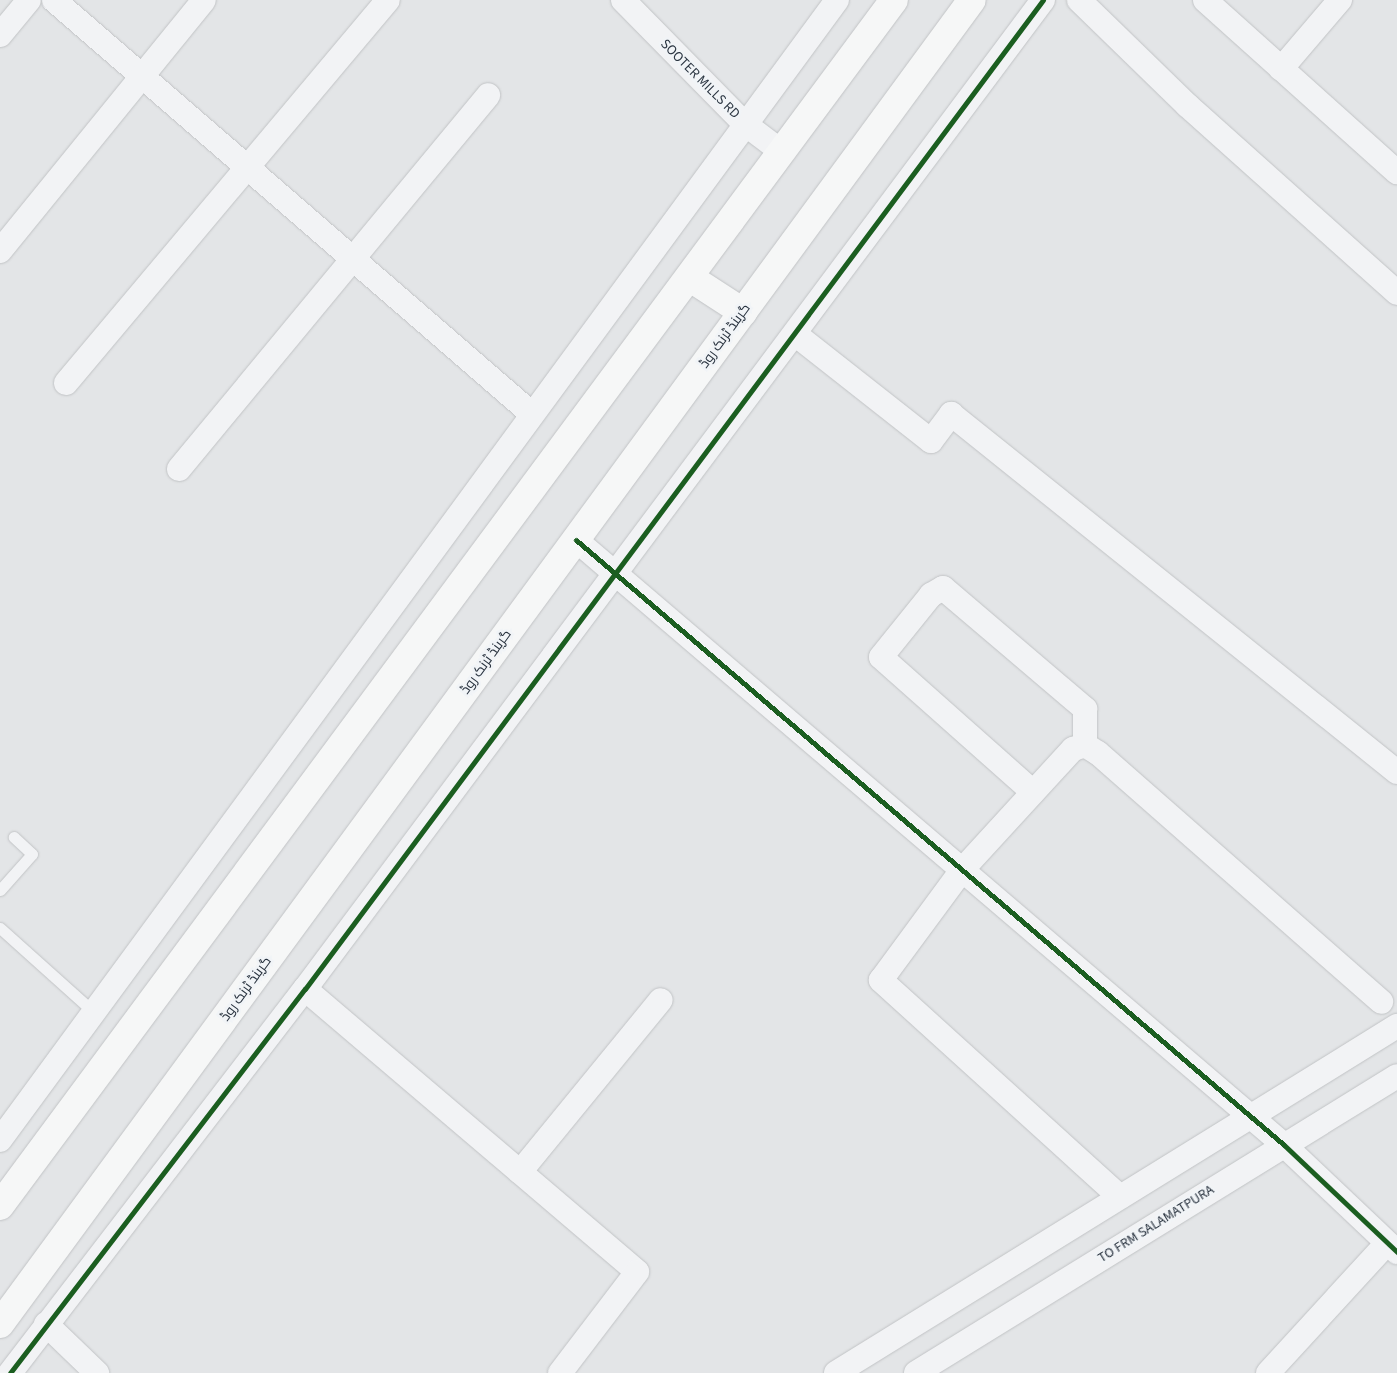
<!DOCTYPE html>
<meta charset="utf-8">
<style>
body{margin:0}
#map{position:relative;width:1397px;height:1373px;overflow:hidden;background:#e3e5e7;font-family:"Source Sans 3",Cairo,sans-serif}
div>[style]{position:absolute}
[style*='--x']{left:calc(var(--x)*1px);top:calc(var(--y)*1px);width:calc(var(--w)*1px);rotate:calc(var(--a)*1deg)}
.roads{filter:drop-shadow(0 0 1px #c1c3c5) drop-shadow(0 0 1px #c1c3c5)}
.service>*{height:11px;margin:-5.5px;padding:0 5.5px;transform-origin:5.5px;border-radius:5.5px;background:#f2f3f5}
.minor>*{height:24px;margin:-12px;padding:0 12px;transform-origin:12px;border-radius:12px;background:#f2f3f5}
.trunk>*{height:28px;margin:-14px;padding:0 14px;transform-origin:14px;border-radius:14px;background:#f6f7f7}
.cycleway>*{height:5px;margin:-2.5px;padding:0 2.5px;transform-origin:2.5px;border-radius:2.5px;background:#1b5e20}
span{translate:-50% -50%;white-space:nowrap;text-align:center;line-height:1.15;-webkit-text-stroke:5px #f1f4f7;paint-order:stroke}
.street-label{font-size:14px;color:#2a3440}
</style>
<div id="map">
<div class="roads">
<div class="service">
<div style="--x:0;--y:890;--w:48;--a:-48.4"></div>
<div style="--x:32;--y:854;--w:25;--a:-137"></div>
<div style="--x:0;--y:928;--w:129;--a:41.9"></div>
</div>
<div class="minor">
<div style="--x:54;--y:0;--w:632;--a:40.9"></div>
<div style="--x:623;--y:0;--w:174;--a:45.5"></div>
<div style="--x:745;--y:124;--w:46;--a:37.1"></div>
<div style="--x:1079;--y:0;--w:151;--a:44.2"></div>
<div style="--x:1187;--y:105;--w:282;--a:41.8"></div>
<div style="--x:1205;--y:0;--w:258;--a:41.9"></div>
<div style="--x:0;--y:35;--w:45;--a:-50.4"></div>
<div style="--x:1281;--y:69;--w:91;--a:-49.5"></div>
<div style="--x:0;--y:251;--w:323;--a:-50.9"></div>
<div style="--x:795;--y:334;--w:173;--a:38.2"></div>
<div style="--x:931;--y:441;--w:34;--a:-53"></div>
<div style="--x:951;--y:414;--w:572;--a:38.75"></div>
<div style="--x:66;--y:383;--w:500;--a:-49.95"></div>
<div style="--x:179;--y:469;--w:485;--a:-50.4"></div>
<div style="--x:576;--y:540;--w:931;--a:40.51"></div>
<div style="--x:1284;--y:1145;--w:156;--a:43.4"></div>
<div style="--x:1033;--y:792;--w:203;--a:-138.4"></div>
<div style="--x:881;--y:657;--w:80;--a:-51.1"></div>
<div style="--x:931;--y:595;--w:14;--a:-30"></div>
<div style="--x:943;--y:588;--w:187;--a:40.4"></div>
<div style="--x:1085;--y:709;--w:36;--a:90"></div>
<div style="--x:305;--y:989;--w:436;--a:40.4"></div>
<div style="--x:637;--y:1272;--w:127;--a:127.3"></div>
<div style="--x:0;--y:1140;--w:1414;--a:-53.71"></div>
<div style="--x:520;--y:1172;--w:222;--a:-50.7"></div>
<div style="--x:1120;--y:1197;--w:323;--a:-137.8"></div>
<div style="--x:881;--y:980;--w:137;--a:-53.6"></div>
<div style="--x:962;--y:870;--w:164;--a:-47.5"></div>
<div style="--x:1073;--y:749;--w:13;--a:-18"></div>
<div style="--x:1085;--y:745;--w:15;--a:32"></div>
<div style="--x:1098;--y:753;--w:377;--a:41.3"></div>
<div style="--x:46;--y:1324;--w:71;--a:43.9"></div>
<div style="--x:10;--y:1373;--w:484;--a:-52.5"></div>
<div style="--x:305;--y:989;--w:1234;--a:-53.27"></div>
<div style="--x:836;--y:1373;--w:660;--a:-31.74"></div>
<div style="--x:916;--y:1373;--w:565;--a:-31.69"></div>
<div style="--x:1268;--y:1373;--w:176;--a:-47.5"></div>
</div>
<div class="trunk">
<div style="--x:692;--y:279;--w:61;--a:32.9"></div>
<div style="--x:0;--y:1206;--w:1501;--a:-53.45"></div>
<div style="--x:0;--y:1324;--w:1642;--a:-53.72"></div>
</div>
</div>
<div class="cycleway">
<div style="--x:576;--y:540;--w:931;--a:40.51"></div>
<div style="--x:1284;--y:1145;--w:156;--a:43.4"></div>
<div style="--x:10;--y:1373;--w:484;--a:-52.5"></div>
<div style="--x:305;--y:989;--w:1234;--a:-53.27"></div>
</div>
<div class="street-label">
<span style="left:700px;top:79px;rotate:45deg">SOOTER MILLS RD</span>
<span style="left:725px;top:336px;rotate:-54deg">گرینڈ ٹرنک روڈ</span>
<span style="left:486px;top:662px;rotate:-54deg">گرینڈ ٹرنک روڈ</span>
<span style="left:246px;top:989px;rotate:-54deg">گرینڈ ٹرنک روڈ</span>
<span style="left:1156px;top:1224px;rotate:-32deg">TO FRM SALAMATPURA</span>
</div>
</div>
